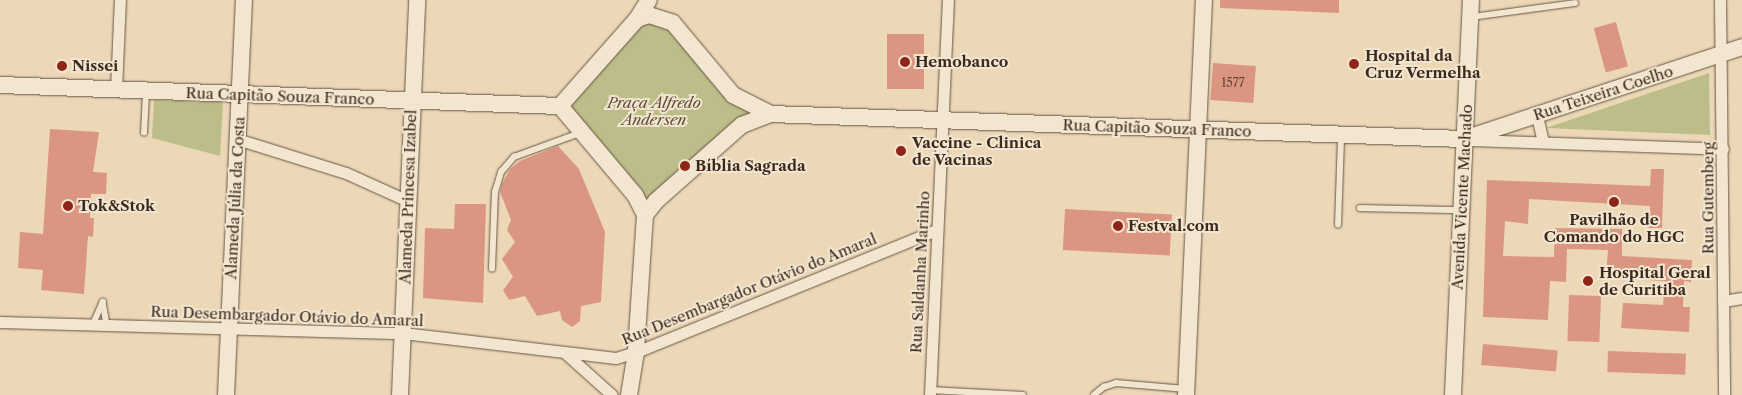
<!DOCTYPE html>
<meta charset="utf-8">
<style>
body{margin:0}
#map{position:relative;width:1742px;height:395px;overflow:hidden;background:#ecd8b7;font-family:"Libre Caslon Text",serif}
div>[style]{position:absolute}
[style*='--x']{left:calc(var(--x)*1px);top:calc(var(--y)*1px);width:calc(var(--w)*1px);rotate:calc(var(--a)*1deg)}
.green>*{inset:0;background:#bdbd8a}
.building>*{inset:0;background:#da9681;transform-origin:0 0}
.roads{filter:drop-shadow(0 0 1px #675544) drop-shadow(0 0 1px #675544)}
.lane>*{height:5.5px;margin:-2.75px;padding:0 2.75px;transform-origin:2.75px;border-radius:2.75px;background:#f3e6d0}
.street>*{height:11px;margin:-5.5px;padding:0 5.5px;transform-origin:5.5px;border-radius:5.5px;background:#f3e6d0}
.secondary>*{height:16px;margin:-8px;padding:0 8px;transform-origin:8px;border-radius:8px;background:#f3e6d0}
.dots>*{width:14px;height:14px;translate:-50% -50%;box-sizing:border-box;border:2px solid #f3e6d0;border-radius:50%}
span{translate:-50% -50%;white-space:nowrap;text-align:center;line-height:1.15;-webkit-text-stroke:4px #f3e6d0;paint-order:stroke}
.number-label{font-size:12px;color:#634437}
.number-label span{-webkit-text-stroke-width:0}
.poi-label{font-size:15px;color:#3b291e;font-weight:700}
.left{translate:0 -50%;text-align:left}
.street-label{font-size:15px;color:#3b291e}
.park-label{font-size:15px;color:#5c4e39;font-style:italic}
</style>
<div id="map">
<div class="green">
<div style="clip-path:polygon(658px 16px,761px 116px,651px 206px,560px 106px,637px 19px)"></div>
<div style="clip-path:polygon(1709px 73px,1710px 135px,1546px 128px)"></div>
<div style="clip-path:polygon(154px 100px,223px 102px,220px 156px,152px 138px)"></div>
</div>
<div class="building">
<div style="clip-path:polygon(1220px 0,1339px 0,1339px 13px,1220px 8px)"></div>
<div style="left:1616px;top:22px;width:46px;height:23px;rotate:75deg"></div>
<div style="left:887px;top:34px;width:37px;height:55px"></div>
<div style="left:1213px;top:63px;width:43px;height:37px;rotate:4deg"></div>
<div style="clip-path:polygon(50px 129px,99px 132px,93px 172px,107px 173px,106px 194px,91px 194px,90px 218px,94px 218px,93px 237px,88px 236px,84px 294px,41px 290px,43px 270px,18px 268px,20px 232px,43px 234px)"></div>
<div style="clip-path:polygon(558px 146px,579px 169px,605px 232px,601px 302px,581px 306px,580px 321px,572px 327px,562px 320px,560px 311px,537px 316px,525px 296px,509px 300px,503px 290px,513px 277px,502px 259px,515px 242px,507px 230px,511px 220px,500px 192px,502px 184px,510px 169px,520px 161px)"></div>
<div style="clip-path:polygon(1651px 169px,1664px 169px,1662px 228px,1649px 228px,1650px 206px,1529px 199px,1528px 224px,1505px 221px,1503px 256px,1554px 257px,1555px 228px,1622px 229px,1622px 256px,1692px 260px,1691px 282px,1684px 281px,1683px 307px,1690px 307px,1689px 332px,1621px 328px,1623px 303px,1663px 305px,1665px 281px,1606px 278px,1608px 250px,1567px 249px,1566px 282px,1550px 281px,1548px 320px,1483px 317px,1487px 180px,1650px 186px)"></div>
<div style="clip-path:polygon(455px 204px,486px 204px,483px 303px,423px 298px,425px 228px,454px 229px)"></div>
<div style="left:1065px;top:209px;width:107px;height:41px;rotate:3deg"></div>
<div style="left:1569px;top:295px;width:32px;height:46px;rotate:2deg"></div>
<div style="left:1483px;top:344px;width:75px;height:21px;rotate:5deg"></div>
<div style="left:1608px;top:351px;width:78px;height:21px;rotate:2deg"></div>
</div>
<div class="roads">
<div class="lane">
<div style="--x:1472;--y:17;--w:104;--a:-7.7"></div>
<div style="--x:144;--y:133;--w:40;--a:-87.1"></div>
<div style="--x:1360;--y:208;--w:99;--a:1.2"></div>
<div style="--x:1338;--y:225;--w:88;--a:-88"></div>
<div style="--x:492;--y:269;--w:77;--a:-87.8"></div>
<div style="--x:495;--y:192;--w:21;--a:-73"></div>
<div style="--x:501;--y:172;--w:20;--a:-49"></div>
<div style="--x:514;--y:157;--w:70;--a:-20"></div>
<div style="--x:103;--y:302;--w:23;--a:80"></div>
<div style="--x:93;--y:324;--w:24;--a:-66"></div>
<div style="--x:930;--y:390;--w:93;--a:3.1"></div>
<div style="--x:1094;--y:395;--w:13;--a:-39"></div>
<div style="--x:1104;--y:387;--w:13;--a:-18"></div>
<div style="--x:1116;--y:383;--w:70;--a:4.9"></div>
</div>
<div class="street">
<div style="--x:1720;--y:0;--w:395;--a:89.4"></div>
<div style="--x:116;--y:90;--w:90;--a:-87.5"></div>
<div style="--x:1537;--y:116;--w:27;--a:77"></div>
<div style="--x:237;--y:139;--w:114;--a:17.3"></div>
<div style="--x:346;--y:173;--w:68;--a:24.3"></div>
<div style="--x:1471;--y:140;--w:252;--a:2"></div>
<div style="--x:1723;--y:301;--w:19;--a:-9"></div>
<div style="--x:0;--y:322;--w:403;--a:1.6"></div>
<div style="--x:403;--y:333;--w:214;--a:6.7"></div>
<div style="--x:616;--y:358;--w:21;--a:-17"></div>
<div style="--x:636;--y:352;--w:325;--a:-22.1"></div>
<div style="--x:564;--y:352;--w:64;--a:41.9"></div>
<div style="--x:930;--y:395;--w:395;--a:-87.4"></div>
</div>
<div class="secondary">
<div style="--x:637;--y:19;--w:22;--a:-58"></div>
<div style="--x:0;--y:85;--w:560;--a:2.15"></div>
<div style="--x:560;--y:106;--w:116;--a:49.9"></div>
<div style="--x:635;--y:195;--w:22;--a:63"></div>
<div style="--x:645;--y:215;--w:137;--a:93.8"></div>
<div style="--x:636;--y:352;--w:44;--a:99.2"></div>
<div style="--x:560;--y:106;--w:116;--a:-48.5"></div>
<div style="--x:637;--y:19;--w:13;--a:-18"></div>
<div style="--x:649;--y:15;--w:25;--a:18"></div>
<div style="--x:673;--y:23;--w:94;--a:50.2"></div>
<div style="--x:733;--y:95;--w:42;--a:26.6"></div>
<div style="--x:645;--y:215;--w:18;--a:-52"></div>
<div style="--x:656;--y:201;--w:115;--a:-41.5"></div>
<div style="--x:742;--y:125;--w:31;--a:-21"></div>
<div style="--x:771;--y:114;--w:693;--a:2.07"></div>
<div style="--x:1464;--y:139;--w:293;--a:-18.3"></div>
<div style="--x:226;--y:395;--w:395;--a:-87.4"></div>
<div style="--x:400;--y:395;--w:395;--a:-87.5"></div>
<div style="--x:1186;--y:395;--w:395;--a:-87.4"></div>
<div style="--x:1453;--y:395;--w:395;--a:-87.4"></div>
</div>
</div>
<div class="dots">
<div style="left:905px;top:62px;background:#8f2418"></div>
<div style="left:1354px;top:64px;background:#8f2418"></div>
<div style="left:62px;top:66px;background:#8f2418"></div>
<div style="left:901px;top:151px;background:#8f2418"></div>
<div style="left:685px;top:166px;background:#8f2418"></div>
<div style="left:1614px;top:202px;background:#8f2418"></div>
<div style="left:68px;top:206px;background:#8f2418"></div>
<div style="left:1118px;top:226px;background:#8f2418"></div>
<div style="left:1588px;top:281px;background:#8f2418"></div>
</div>
<div class="number-label">
<span style="left:1233px;top:83px">1577</span>
</div>
<div class="poi-label">
<span class="left" style="left:1365px;top:64px">Hospital da<br>Cruz Vermelha</span>
<span class="left" style="left:915px;top:62px">Hemobanco</span>
<span class="left" style="left:72px;top:66px">Nissei</span>
<span class="left" style="left:912px;top:151px">Vaccine - Clinica<br>de Vacinas</span>
<span class="left" style="left:695px;top:166px">Bíblia Sagrada</span>
<span class="left" style="left:78px;top:206px">Tok&amp;Stok</span>
<span style="left:1614px;top:228px">Pavilhão de<br>Comando do HGC</span>
<span class="left" style="left:1128px;top:226px">Festval.com</span>
<span class="left" style="left:1599px;top:281px">Hospital Geral<br>de Curitiba</span>
</div>
<div class="street-label">
<span style="left:1603px;top:93px;rotate:-18deg">Rua Teixeira Coelho</span>
<span style="left:280px;top:96px;rotate:2deg">Rua Capitão Souza Franco</span>
<span style="left:1157px;top:128px;rotate:2deg">Rua Capitão Souza Franco</span>
<span style="left:408px;top:197px;rotate:-88deg">Alameda Princesa Izabel</span>
<span style="left:1462px;top:197px;rotate:-87deg">Avenida Vicente Machado</span>
<span style="left:235px;top:198px;rotate:-87deg">Alameda Júlia da Costa</span>
<span style="left:1708px;top:198px;rotate:-90deg">Rua Gutemberg</span>
<span style="left:920px;top:272px;rotate:-87deg">Rua Saldanha Marinho</span>
<span style="left:749px;top:289px;rotate:-22deg">Rua Desembargador Otávio do Amaral</span>
<span style="left:287px;top:316px;rotate:2deg">Rua Desembargador Otávio do Amaral</span>
</div>
<div class="park-label">
<span style="left:654px;top:111px">Praça Alfredo<br>Andersen</span>
</div>
</div>
